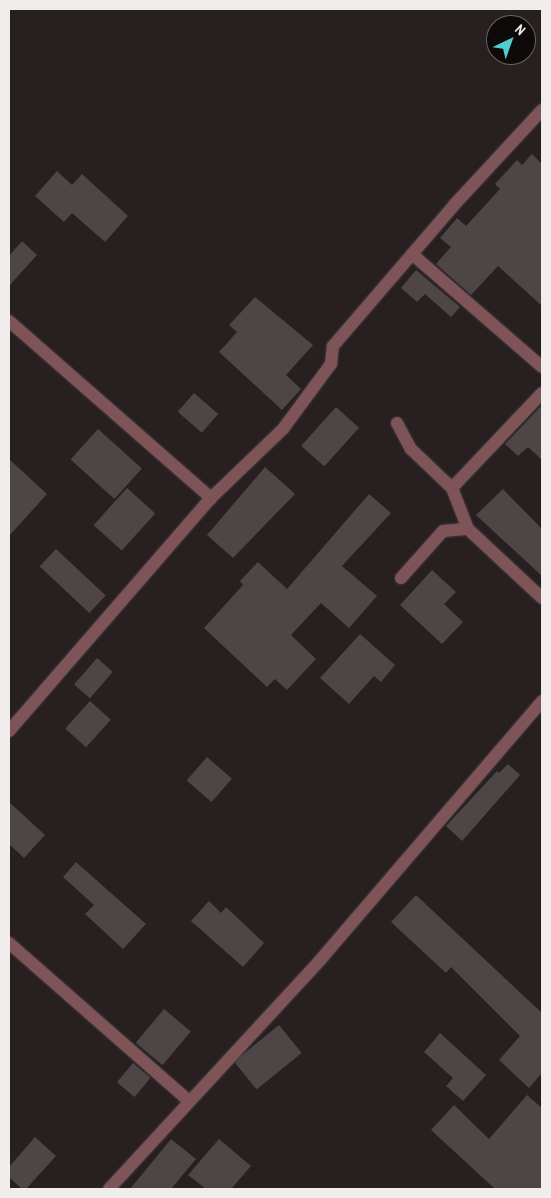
<!DOCTYPE html>
<style>
body{margin:0}
#map{position:relative;width:551px;height:1198px;overflow:hidden;background:#271f20;font-family:"Archivo Narrow",sans-serif}
div>[style]{position:absolute}
[style*='--x']{left:calc(var(--x)*1px);top:calc(var(--y)*1px);width:calc(var(--w)*1px);rotate:calc(var(--a)*1deg)}
.building>*{inset:0;background:#4e4546;transform-origin:0 0}
.roads{filter:drop-shadow(0 0 1px #433c3d) drop-shadow(0 0 1px #433c3d)}
.minor>*{height:12px;margin:-6px;padding:0 6px;transform-origin:6px;border-radius:6px;background:#7e5458}
span{translate:-50% -50%;white-space:nowrap;text-align:center;line-height:1.15;-webkit-text-stroke:4px #0e0a0a;paint-order:stroke}
.frame{position:absolute;inset:0;border:10px solid #f2eded;pointer-events:none}
.north{position:absolute;left:486px;top:15px;width:50px;height:50px;box-sizing:border-box;background:#0e0a0a;border:1px solid #696565;border-radius:50%;rotate:42deg;font-size:14px;font-weight:700;line-height:20px;text-align:center;color:#f2eded}
.north::after{content:'';display:block;margin:auto;width:18px;height:22px;background:#52cdcd;clip-path:polygon(50% 0,100% 100%,50% 72%,0 100%)}
</style>
<div id="map">
<div class="building">
<div style="clip-path:polygon(532px 154px,542px 164px,542px 306px,498px 266px,471px 295px,436px 264px,451px 247px,440px 238px,457px 218px,466px 226px,500px 189px,495px 184px,508px 170px,517px 160px,522px 165px)"></div>
<div style="clip-path:polygon(57px 171px,72px 185px,82px 174px,128px 216px,105px 242px,72px 213px,64px 222px,35px 196px)"></div>
<div style="clip-path:polygon(22px 241px,37px 255px,9px 286px,9px 256px)"></div>
<div style="clip-path:polygon(416px 270px,460px 307px,451px 317px,425px 294px,417px 302px,401px 288px)"></div>
<div style="clip-path:polygon(255px 297px,313px 345px,286px 375px,301px 389px,282px 410px,219px 352px,237px 332px,229px 325px)"></div>
<div style="left:194px;top:393px;width:32px;height:25px;rotate:41deg"></div>
<div style="clip-path:polygon(542px 405px,542px 460px,528px 447px,518px 456px,505px 444px)"></div>
<div style="left:336px;top:407px;width:31px;height:52px;rotate:42deg"></div>
<div style="left:98px;top:429px;width:59px;height:41px;rotate:42deg"></div>
<div style="clip-path:polygon(9px 459px,47px 494px,9px 536px)"></div>
<div style="clip-path:polygon(265px 467px,295px 494px,233px 558px,207px 535px)"></div>
<div style="left:127px;top:488px;width:38px;height:50px;rotate:42deg"></div>
<div style="clip-path:polygon(503px 489px,542px 529px,542px 576px,476px 515px)"></div>
<div style="clip-path:polygon(369px 494px,391px 513px,342px 566px,377px 596px,349px 628px,321px 603px,291px 635px,316px 659px,287px 690px,275px 679px,267px 687px,204px 628px,243px 585px,240px 581px,258px 562px,287px 589px)"></div>
<div style="left:56px;top:549px;width:68px;height:24px;rotate:43deg"></div>
<div style="clip-path:polygon(432px 570px,456px 592px,444px 604px,463px 622px,442px 644px,400px 605px)"></div>
<div style="clip-path:polygon(360px 634px,395px 665px,381px 682px,374px 676px,349px 704px,320px 678px)"></div>
<div style="left:97px;top:658px;width:21px;height:35px;rotate:41deg"></div>
<div style="left:90px;top:701px;width:28px;height:37px;rotate:42deg"></div>
<div style="left:207px;top:757px;width:33px;height:31px;rotate:41deg"></div>
<div style="clip-path:polygon(508px 764px,520px 775px,462px 841px,446px 826px,497px 771px,499px 773px)"></div>
<div style="clip-path:polygon(9px 802px,45px 835px,24px 858px,9px 844px)"></div>
<div style="clip-path:polygon(76px 862px,146px 924px,123px 949px,85px 914px,94px 905px,63px 877px)"></div>
<div style="clip-path:polygon(416px 895px,542px 1013px,542px 1073px,529px 1088px,499px 1060px,520px 1036px,451px 967px,446px 973px,391px 922px)"></div>
<div style="clip-path:polygon(209px 901px,221px 913px,226px 907px,264px 943px,243px 967px,191px 921px)"></div>
<div style="left:164px;top:1009px;width:35px;height:44px;rotate:40deg"></div>
<div style="left:279px;top:1025px;width:36px;height:58px;rotate:51deg"></div>
<div style="clip-path:polygon(440px 1033px,486px 1075px,463px 1101px,446px 1086px,453px 1078px,424px 1052px)"></div>
<div style="left:133px;top:1063px;width:23px;height:25px;rotate:40deg"></div>
<div style="clip-path:polygon(527px 1095px,542px 1108px,542px 1189px,495px 1189px,431px 1130px,454px 1105px,489px 1139px)"></div>
<div style="clip-path:polygon(35px 1137px,56px 1156px,26px 1189px,22px 1189px,9px 1177px,9px 1167px)"></div>
<div style="clip-path:polygon(171px 1139px,196px 1159px,171px 1189px,130px 1189px)"></div>
<div style="clip-path:polygon(219px 1139px,251px 1166px,231px 1189px,206px 1189px,188px 1175px)"></div>
</div>
<div class="roads">
<div class="minor">
<div style="--x:412;--y:254;--w:172;--a:41"></div>
<div style="--x:9;--y:321;--w:269;--a:41.2"></div>
<div style="--x:542;--y:393;--w:131;--a:133.5"></div>
<div style="--x:452;--y:488;--w:44;--a:68.7"></div>
<div style="--x:468;--y:529;--w:101;--a:43"></div>
<div style="--x:397;--y:423;--w:30;--a:62"></div>
<div style="--x:411;--y:449;--w:57;--a:43.6"></div>
<div style="--x:401;--y:578;--w:63;--a:-48.2"></div>
<div style="--x:443;--y:531;--w:25;--a:-5"></div>
<div style="--x:9;--y:731;--w:308;--a:-49.1"></div>
<div style="--x:211;--y:498;--w:100;--a:-43.8"></div>
<div style="--x:283;--y:429;--w:81;--a:-53.6"></div>
<div style="--x:331;--y:364;--w:18;--a:-84"></div>
<div style="--x:333;--y:346;--w:187;--a:-49.3"></div>
<div style="--x:455;--y:204;--w:128;--a:-47.2"></div>
<div style="--x:9;--y:943;--w:238;--a:41.3"></div>
<div style="--x:109;--y:1189;--w:313;--a:-47.3"></div>
<div style="--x:321;--y:959;--w:340;--a:-49.4"></div>
</div>
</div>
<div class="frame"></div>
<div class="north">N</div>
</div>
